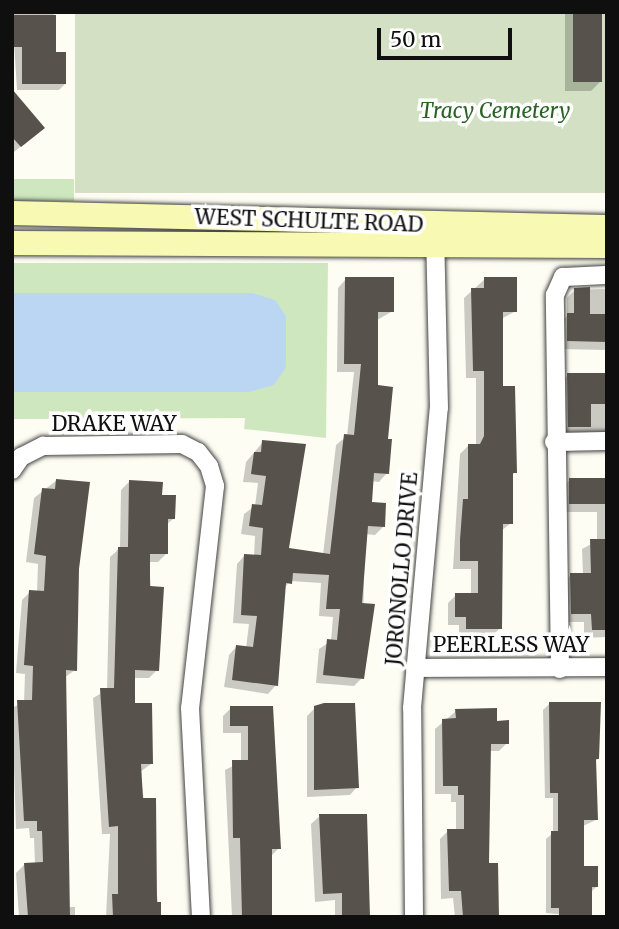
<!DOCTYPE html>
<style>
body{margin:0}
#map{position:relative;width:619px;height:929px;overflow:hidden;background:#fefdf3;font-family:Merriweather,serif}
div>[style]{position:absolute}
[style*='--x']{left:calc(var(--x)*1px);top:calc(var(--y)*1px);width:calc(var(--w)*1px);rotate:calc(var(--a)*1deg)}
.green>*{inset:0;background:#cee7be;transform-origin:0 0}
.cemetery>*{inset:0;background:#d3e0c4;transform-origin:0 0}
.water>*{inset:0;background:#bbd6f2}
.shadow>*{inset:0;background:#0003}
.building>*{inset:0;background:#57524c;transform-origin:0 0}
.roads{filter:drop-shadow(0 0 2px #424242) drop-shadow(0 0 2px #424242)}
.minor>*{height:18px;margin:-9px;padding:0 9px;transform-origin:9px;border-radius:9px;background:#fff}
.secondary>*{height:24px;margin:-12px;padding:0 12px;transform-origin:12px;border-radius:12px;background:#f8f9b3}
span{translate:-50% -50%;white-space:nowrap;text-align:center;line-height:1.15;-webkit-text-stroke:7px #fff;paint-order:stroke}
.park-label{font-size:21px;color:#296324;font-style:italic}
.street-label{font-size:21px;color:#0f0f0f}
.frame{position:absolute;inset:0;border:14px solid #0f0f0f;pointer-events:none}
.scale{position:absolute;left:377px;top:28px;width:135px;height:32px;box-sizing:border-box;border:4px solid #0f0f0f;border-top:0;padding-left:9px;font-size:21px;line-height:24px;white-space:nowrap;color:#0f0f0f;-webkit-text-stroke:5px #fff;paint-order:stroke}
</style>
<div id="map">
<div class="green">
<div style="left:12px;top:179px;width:62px;height:22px"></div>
<div style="clip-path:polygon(12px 263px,328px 263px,326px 438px,244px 429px,245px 418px,12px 419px)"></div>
</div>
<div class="cemetery">
<div style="left:75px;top:12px;width:532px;height:181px"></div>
</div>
<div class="water">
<div style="clip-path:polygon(12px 293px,252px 293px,275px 300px,286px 316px,286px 367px,274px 385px,249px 392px,12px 392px)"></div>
</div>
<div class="shadow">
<div style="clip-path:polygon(12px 12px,54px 12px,54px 54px,65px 84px,59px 90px,17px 90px)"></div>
<div style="clip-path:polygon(565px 12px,600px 12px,600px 82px,591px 91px,565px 91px)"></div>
<div style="clip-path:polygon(12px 99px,36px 134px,14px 152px,12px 150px)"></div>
<div style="clip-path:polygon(346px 279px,393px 311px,377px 320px,377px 387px,387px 473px,379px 482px,371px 481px,370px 503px,383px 527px,375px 535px,365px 534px,362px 678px,354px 686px,316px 683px,319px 649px,331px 641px,333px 617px,319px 616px,321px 583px,290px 581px,283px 590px,276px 685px,268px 694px,224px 687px,229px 655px,237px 646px,246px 648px,249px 624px,233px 623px,237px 564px,245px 555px,254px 556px,255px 536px,241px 534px,244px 514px,255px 506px,258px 483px,243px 482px,246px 462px,263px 442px,287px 550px,323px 555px,336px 445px,347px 436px,354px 372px,337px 372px,338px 288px)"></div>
<div style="clip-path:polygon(485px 279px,516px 311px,501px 319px,501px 388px,515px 472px,511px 477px,511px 523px,501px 531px,500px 628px,492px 636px,459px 636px,459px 625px,448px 625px,448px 603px,456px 595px,471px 595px,471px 569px,453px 569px,460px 454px,468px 446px,476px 446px,476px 378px,466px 378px,464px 298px)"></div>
<div style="clip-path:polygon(607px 289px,607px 350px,559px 349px,559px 323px,567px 316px,567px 298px,575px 290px)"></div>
<div style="clip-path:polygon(607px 374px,607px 434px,560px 435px,560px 383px,568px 375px)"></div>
<div style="clip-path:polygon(607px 479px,607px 637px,584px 638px,584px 622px,563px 622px,562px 583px,571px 575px,583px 575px,582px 549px,597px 541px,597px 512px,561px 512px,561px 488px,570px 480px)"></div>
<div style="clip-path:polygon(57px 480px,78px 568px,75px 670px,64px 678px,68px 907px,75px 907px,75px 917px,19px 917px,16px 873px,25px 864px,35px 864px,34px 838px,30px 838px,29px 828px,16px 829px,12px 708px,24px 702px,25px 674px,16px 673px,22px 600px,30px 592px,37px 592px,38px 564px,26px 562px,34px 498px)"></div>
<div style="clip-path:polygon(129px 482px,161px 496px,173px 519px,166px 525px,166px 554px,158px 562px,149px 562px,157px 670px,149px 678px,133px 678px,133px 705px,151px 764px,140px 772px,160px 917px,106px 917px,110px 834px,102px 834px,93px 698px,107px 690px,110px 557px,120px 548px,121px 490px)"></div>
<div style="clip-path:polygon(549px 704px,598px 759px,594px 762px,596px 820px,583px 826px,583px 867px,597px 886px,590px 893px,590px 917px,546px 913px,546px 839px,553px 833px,553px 798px,545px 798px,543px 710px)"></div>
<div style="clip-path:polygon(231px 708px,271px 708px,279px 848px,270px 857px,270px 915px,284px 917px,232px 917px,225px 770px,241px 762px,241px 733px,223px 733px,223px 716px)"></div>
<div style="clip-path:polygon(315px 708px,357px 787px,350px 795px,307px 797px,307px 716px)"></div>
<div style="clip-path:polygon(456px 711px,496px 722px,507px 743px,499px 751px,489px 751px,487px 865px,498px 917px,455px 917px,453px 898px,441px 899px,440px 839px,448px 831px,456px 831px,456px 802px,451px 802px,451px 794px,435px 794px,435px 729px)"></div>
<div style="clip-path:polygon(320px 816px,369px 917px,335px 917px,335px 900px,315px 902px,311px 824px)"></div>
</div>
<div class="building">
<div style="left:573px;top:12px;width:29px;height:70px"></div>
<div style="clip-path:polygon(13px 15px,56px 15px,56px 52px,66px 52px,66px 84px,22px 84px,22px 47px,13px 47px)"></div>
<div style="clip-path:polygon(12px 89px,45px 128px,21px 147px,12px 137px)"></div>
<div style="clip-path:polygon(345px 277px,394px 277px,394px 312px,378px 312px,378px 385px,393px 387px,388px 439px,392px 439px,389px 474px,374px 473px,372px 502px,386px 503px,385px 527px,368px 526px,362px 603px,375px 604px,364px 679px,323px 675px,327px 639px,337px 640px,340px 609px,326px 609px,329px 575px,293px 573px,292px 584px,286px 583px,278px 686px,232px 680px,236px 645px,253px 647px,257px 616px,241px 615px,244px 554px,261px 555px,263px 528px,249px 526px,252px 504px,262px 505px,266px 476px,251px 474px,254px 452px,261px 452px,262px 440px,306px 444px,289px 548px,330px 554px,344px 434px,354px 435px,361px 364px,344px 364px)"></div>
<div style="clip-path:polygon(484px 277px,517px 277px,517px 312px,503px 312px,503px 386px,515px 386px,517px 473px,513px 473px,513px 524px,503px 524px,502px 629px,466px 629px,466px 617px,455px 617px,455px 593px,478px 593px,478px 561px,460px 561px,460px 540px,463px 499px,468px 499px,468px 444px,480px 444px,484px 436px,484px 371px,473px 371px,471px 288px,484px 288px)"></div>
<div style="clip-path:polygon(590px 287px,590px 314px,607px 314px,607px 342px,567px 341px,567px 313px,574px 313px,574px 288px)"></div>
<div style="clip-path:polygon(567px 373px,607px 373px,607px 404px,591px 404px,591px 427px,568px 427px)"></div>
<div style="left:569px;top:478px;width:38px;height:26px"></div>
<div style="clip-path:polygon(56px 479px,90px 482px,79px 569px,77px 671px,66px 670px,70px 917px,28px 917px,24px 863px,43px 862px,42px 831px,37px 831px,37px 821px,24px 821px,17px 700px,32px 700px,33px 666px,24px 665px,29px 590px,44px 591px,46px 556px,34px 554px,42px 488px,55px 489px)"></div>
<div style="clip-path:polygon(129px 480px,163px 482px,162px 495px,176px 495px,175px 519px,168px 519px,168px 554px,150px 554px,150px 586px,164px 587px,159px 671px,135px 670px,135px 703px,152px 703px,153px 764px,141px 764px,143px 798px,156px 798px,157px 902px,161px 902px,161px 917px,113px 917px,112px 894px,118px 894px,118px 826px,109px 827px,100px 688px,114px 688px,118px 547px,128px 547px)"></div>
<div style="clip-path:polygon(590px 539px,607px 539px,607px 630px,592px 630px,591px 614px,571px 614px,570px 573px,591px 573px)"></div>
<div style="clip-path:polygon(549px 702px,601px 702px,599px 759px,596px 759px,598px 820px,584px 820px,584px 866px,598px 866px,598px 887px,592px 887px,592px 917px,559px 917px,559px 908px,551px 908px,551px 831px,558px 831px,558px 793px,550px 793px)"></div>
<div style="clip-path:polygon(324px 703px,355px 703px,359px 788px,314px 790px,314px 706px)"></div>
<div style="clip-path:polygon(230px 706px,273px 706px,281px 849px,272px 849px,272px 917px,242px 917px,240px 838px,233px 838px,232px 760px,248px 760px,248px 726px,230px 726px)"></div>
<div style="clip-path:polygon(497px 708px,497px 721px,509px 720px,509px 744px,491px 744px,489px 863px,498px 863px,499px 917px,463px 917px,461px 891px,449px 891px,447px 829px,464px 829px,464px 795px,458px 795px,458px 786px,443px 786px,442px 719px,456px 718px,455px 709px)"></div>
<div style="clip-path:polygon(319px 814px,367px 814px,370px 917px,342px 917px,342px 893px,323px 894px)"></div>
</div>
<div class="roads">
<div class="minor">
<div style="--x:554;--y:442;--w:53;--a:-1.1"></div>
<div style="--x:12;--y:470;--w:16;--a:-55"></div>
<div style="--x:21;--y:457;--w:25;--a:-27"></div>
<div style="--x:43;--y:446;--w:139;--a:-0.8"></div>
<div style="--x:182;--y:444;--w:18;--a:27"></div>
<div style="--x:198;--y:452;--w:18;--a:52"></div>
<div style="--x:209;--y:466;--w:21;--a:73"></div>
<div style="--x:215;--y:486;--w:223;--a:96.4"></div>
<div style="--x:190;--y:708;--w:209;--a:87"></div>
<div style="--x:415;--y:668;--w:192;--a:-0.3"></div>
<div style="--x:560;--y:669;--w:374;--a:-90.8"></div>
<div style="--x:555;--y:295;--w:20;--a:-66"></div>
<div style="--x:563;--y:277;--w:44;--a:-2.6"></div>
<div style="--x:414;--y:917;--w:209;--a:-90.5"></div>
<div style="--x:412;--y:708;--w:301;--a:-84.9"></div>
<div style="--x:439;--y:408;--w:172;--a:-91.3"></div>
</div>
<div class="secondary">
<div style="--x:12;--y:213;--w:595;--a:1.35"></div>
<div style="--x:12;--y:243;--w:595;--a:0.29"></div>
</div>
</div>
<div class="park-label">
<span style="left:495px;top:111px">Tracy Cemetery</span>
</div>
<div class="street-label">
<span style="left:309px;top:221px;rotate:2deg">WEST SCHULTE ROAD</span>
<span style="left:114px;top:424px">DRAKE WAY</span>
<span style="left:402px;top:569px;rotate:-85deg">JORONOLLO DRIVE</span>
<span style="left:511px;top:645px">PEERLESS WAY</span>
</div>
<div class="frame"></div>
<div class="scale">50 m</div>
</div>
